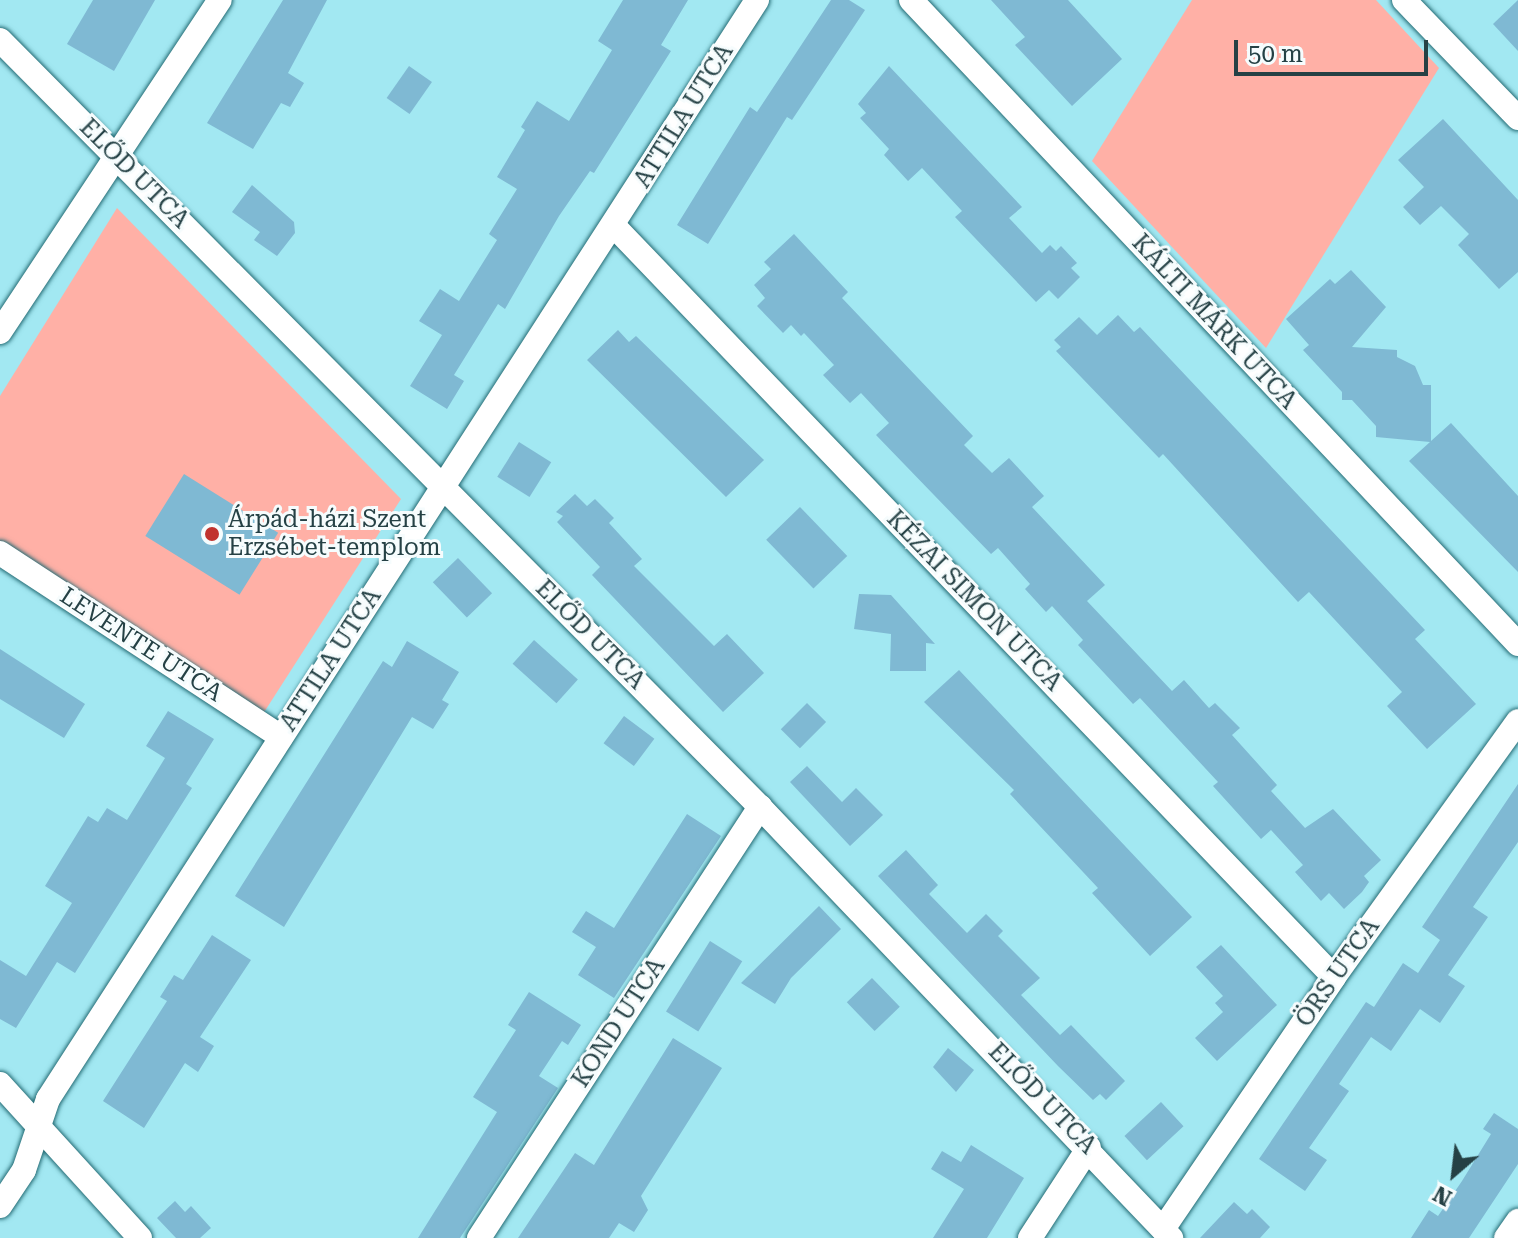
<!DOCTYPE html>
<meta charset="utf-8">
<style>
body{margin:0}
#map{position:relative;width:1518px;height:1238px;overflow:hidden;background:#a2e8f2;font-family:"Roboto Serif",serif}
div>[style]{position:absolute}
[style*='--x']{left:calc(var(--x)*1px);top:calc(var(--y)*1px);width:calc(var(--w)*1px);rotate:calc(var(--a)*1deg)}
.green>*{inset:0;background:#ffb0a6}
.building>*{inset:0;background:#7fb9d3;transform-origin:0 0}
.roads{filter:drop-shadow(0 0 2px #246b74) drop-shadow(0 0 2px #246b74)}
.minor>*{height:24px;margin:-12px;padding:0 12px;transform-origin:12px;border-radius:12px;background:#fff}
.dots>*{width:22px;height:22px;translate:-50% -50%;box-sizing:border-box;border:4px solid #f6fcfd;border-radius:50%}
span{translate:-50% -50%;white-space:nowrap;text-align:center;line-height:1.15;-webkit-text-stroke:6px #f6fcfd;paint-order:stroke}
.street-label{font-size:24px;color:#254145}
.poi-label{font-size:24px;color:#254145}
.left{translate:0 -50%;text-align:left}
.north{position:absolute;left:1414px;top:1134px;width:80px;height:80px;-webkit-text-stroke:6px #f6fcfd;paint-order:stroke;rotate:208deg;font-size:22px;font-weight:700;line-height:32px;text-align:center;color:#254145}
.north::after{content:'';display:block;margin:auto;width:28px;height:36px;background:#254145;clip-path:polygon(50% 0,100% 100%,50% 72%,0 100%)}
.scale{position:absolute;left:1234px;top:40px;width:194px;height:36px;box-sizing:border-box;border:4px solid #254145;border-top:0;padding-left:10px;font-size:24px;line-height:28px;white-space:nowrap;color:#254145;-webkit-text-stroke:6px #f6fcfd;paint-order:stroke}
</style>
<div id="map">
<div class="green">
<div style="clip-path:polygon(1192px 0,1376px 0,1439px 68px,1266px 348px,1092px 161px)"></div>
<div style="clip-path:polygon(117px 208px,401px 499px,261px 717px,0 541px,0 396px)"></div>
</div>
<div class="building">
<div style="clip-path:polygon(93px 0,155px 0,114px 71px,67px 44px)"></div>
<div style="clip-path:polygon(283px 0,327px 0,288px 73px,304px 83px,290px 107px,281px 103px,253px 149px,207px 123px)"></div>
<div style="clip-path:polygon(623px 0,688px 0,661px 45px,671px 51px,594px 173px,590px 171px,559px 216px,505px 309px,498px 304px,454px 375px,464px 381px,447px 409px,410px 386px,442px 335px,419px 321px,440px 289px,459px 301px,497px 240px,489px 234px,517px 189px,497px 177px,525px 130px,521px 127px,537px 101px,569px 121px,612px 50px,598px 41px)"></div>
<div style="clip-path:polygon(831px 0,849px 0,865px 10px,792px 120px,787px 117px,708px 244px,677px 225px,750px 107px,757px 112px)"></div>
<div style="clip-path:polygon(991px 0,1068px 0,1122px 59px,1072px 106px,1015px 45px,1025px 37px)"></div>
<div style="clip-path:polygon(1518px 0,1518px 51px,1493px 24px)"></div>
<div style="left:409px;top:66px;width:28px;height:39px;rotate:35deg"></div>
<div style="clip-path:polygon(889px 66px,1022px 207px,1009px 218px,1042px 253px,1050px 245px,1056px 251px,1061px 246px,1077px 263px,1071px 268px,1080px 277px,1058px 299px,1049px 290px,1036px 302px,955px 217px,962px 211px,922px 168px,908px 181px,884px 155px,889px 149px,860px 118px,866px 113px,858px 104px)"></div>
<div style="clip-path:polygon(1443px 119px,1518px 200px,1518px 272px,1499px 289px,1458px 245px,1469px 234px,1441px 206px,1420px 225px,1403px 207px,1424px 187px,1398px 160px)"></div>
<div style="clip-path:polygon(252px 185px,294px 222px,295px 233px,277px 256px,254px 240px,260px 232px,232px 212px)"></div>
<div style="clip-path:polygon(794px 234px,848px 292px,842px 298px,973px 436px,964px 445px,992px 473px,1009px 458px,1044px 496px,1032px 507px,1105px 585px,1087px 601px,1172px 691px,1184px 680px,1209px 708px,1215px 703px,1240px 728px,1232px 735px,1277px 785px,1271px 791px,1305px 828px,1333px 809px,1381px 860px,1364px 876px,1369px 882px,1362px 892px,1344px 909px,1329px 893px,1321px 901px,1295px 872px,1303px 865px,1271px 830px,1261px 839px,1213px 786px,1218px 782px,1140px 698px,1133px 704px,1078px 645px,1083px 640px,1052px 606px,1046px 612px,1025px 589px,1030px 584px,998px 548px,991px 554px,876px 435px,889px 423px,861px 393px,850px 403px,823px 375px,834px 365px,804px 333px,801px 336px,791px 325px,783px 333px,757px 306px,765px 298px,754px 285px,771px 269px,764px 262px)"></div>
<div style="clip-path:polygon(1351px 270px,1386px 307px,1352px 347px,1397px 350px,1397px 357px,1415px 366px,1423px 385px,1431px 385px,1431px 441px,1451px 423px,1518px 496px,1518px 572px,1409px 461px,1430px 442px,1376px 437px,1376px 426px,1352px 400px,1342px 400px,1342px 392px,1303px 350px,1309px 345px,1286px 319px,1330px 279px,1335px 284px)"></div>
<div style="clip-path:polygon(1118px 315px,1134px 332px,1140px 327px,1425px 630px,1415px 639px,1476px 704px,1427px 749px,1387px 706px,1402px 692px,1309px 592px,1298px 602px,1163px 454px,1159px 458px,1056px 351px,1061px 347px,1054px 340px,1079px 317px,1097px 335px)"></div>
<div style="clip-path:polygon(618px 330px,629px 342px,636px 336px,764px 460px,726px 497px,587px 360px)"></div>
<div style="left:519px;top:442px;width:38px;height:41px;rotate:32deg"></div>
<div style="left:184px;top:474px;width:111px;height:73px;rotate:32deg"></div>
<div style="clip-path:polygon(575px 494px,587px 506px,595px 499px,614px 518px,609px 523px,642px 559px,634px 566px,714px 646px,727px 634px,764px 673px,723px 712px,592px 575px,600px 567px,557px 522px,563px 516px,556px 512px)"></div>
<div style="left:800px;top:507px;width:68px;height:47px;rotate:46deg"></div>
<div style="left:458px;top:558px;width:49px;height:35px;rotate:46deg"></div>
<div style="clip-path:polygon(859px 594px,891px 595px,935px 644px,926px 643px,926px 671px,890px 671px,891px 634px,854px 629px)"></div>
<div style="left:534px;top:640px;width:59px;height:32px;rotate:42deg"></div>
<div style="clip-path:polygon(407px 641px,459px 672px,442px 700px,449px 704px,433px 729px,412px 717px,284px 927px,235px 896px,383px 661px,392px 667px)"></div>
<div style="clip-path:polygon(0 649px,85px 704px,64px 738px,0 699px)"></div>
<div style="clip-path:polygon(959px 670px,1192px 917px,1150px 956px,1092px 893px,1098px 888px,1010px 794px,1014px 790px,924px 702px)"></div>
<div style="left:807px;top:703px;width:27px;height:37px;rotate:45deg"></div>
<div style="clip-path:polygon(168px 711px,214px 739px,186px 784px,192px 788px,75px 973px,57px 962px,16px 1028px,0 1019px,0 960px,26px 976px,72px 903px,45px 886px,88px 816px,98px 822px,107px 808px,127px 820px,165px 758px,146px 746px)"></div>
<div style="left:624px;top:716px;width:38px;height:34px;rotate:37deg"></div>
<div style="clip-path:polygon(807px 766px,842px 802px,856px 788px,883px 815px,850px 846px,790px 782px)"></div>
<div style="clip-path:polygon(1518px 784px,1518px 842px,1473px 907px,1488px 917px,1448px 975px,1465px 986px,1440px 1023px,1420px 1009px,1391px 1051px,1371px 1037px,1339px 1084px,1349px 1091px,1309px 1148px,1327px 1160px,1305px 1191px,1259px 1159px,1366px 1002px,1374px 1007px,1403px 963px,1418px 973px,1440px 940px,1422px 927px)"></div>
<div style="clip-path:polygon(687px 814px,721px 836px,614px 998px,578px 975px,596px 947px,572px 932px,586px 911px,614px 928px)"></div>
<div style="clip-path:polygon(906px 850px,938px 885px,929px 894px,967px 933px,986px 914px,1003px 931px,998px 936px,1040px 978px,1021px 995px,1060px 1035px,1071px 1025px,1125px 1081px,1106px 1100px,1100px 1094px,1093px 1100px,1058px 1066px,878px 876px)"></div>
<div style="clip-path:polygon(819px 906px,841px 929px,791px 978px,775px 1004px,741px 983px)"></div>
<div style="clip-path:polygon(212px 935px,251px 960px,200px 1037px,214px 1046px,198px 1072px,185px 1063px,144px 1128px,103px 1101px,167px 1001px,160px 997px,174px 975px,183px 980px)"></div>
<div style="left:710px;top:941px;width:38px;height:83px;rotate:32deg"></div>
<div style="clip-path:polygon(1221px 945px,1277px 1005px,1217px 1061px,1195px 1038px,1223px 1012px,1215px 1003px,1223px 996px,1196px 967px)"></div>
<div style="left:872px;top:978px;width:40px;height:35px;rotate:46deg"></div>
<div style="clip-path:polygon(529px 992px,581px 1025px,568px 1045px,562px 1041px,539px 1076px,558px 1088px,460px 1238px,418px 1238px,497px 1112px,473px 1097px,516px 1030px,508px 1025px)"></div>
<div style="clip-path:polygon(673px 1038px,722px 1068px,641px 1196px,648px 1210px,634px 1232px,619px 1223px,609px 1238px,518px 1238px,575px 1153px,594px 1165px)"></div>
<div style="clip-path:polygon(948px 1048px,974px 1070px,956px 1092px,933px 1067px)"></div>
<div style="left:1161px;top:1102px;width:33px;height:50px;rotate:47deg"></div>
<div style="clip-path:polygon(1494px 1113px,1518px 1129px,1518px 1164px,1469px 1238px,1411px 1238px,1429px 1210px,1438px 1216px,1462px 1181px,1491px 1134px,1483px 1129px)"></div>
<div style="clip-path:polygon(971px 1145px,1024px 1178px,987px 1238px,933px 1238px,964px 1189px,931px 1169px,942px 1151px,961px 1162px)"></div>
<div style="clip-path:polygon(175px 1201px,185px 1212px,191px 1206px,211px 1228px,200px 1238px,176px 1238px,157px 1218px)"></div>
<div style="clip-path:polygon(1234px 1202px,1247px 1214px,1252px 1209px,1270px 1227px,1260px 1238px,1200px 1238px)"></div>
</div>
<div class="roads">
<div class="minor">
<div style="--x:911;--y:0;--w:885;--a:46.69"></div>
<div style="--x:1404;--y:0;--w:164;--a:46"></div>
<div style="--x:0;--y:40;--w:1080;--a:45.26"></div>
<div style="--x:760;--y:807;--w:596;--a:46.36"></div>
<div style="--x:614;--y:226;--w:1040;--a:46.21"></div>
<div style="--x:0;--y:332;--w:398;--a:-56.5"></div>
<div style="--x:0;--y:553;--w:336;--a:33.2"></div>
<div style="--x:0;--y:1084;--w:208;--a:47.7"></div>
<div style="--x:0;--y:1206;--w:43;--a:-56.3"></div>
<div style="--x:24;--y:1170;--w:75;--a:-71.3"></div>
<div style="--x:48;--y:1099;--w:1308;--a:-57.17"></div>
<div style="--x:1163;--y:1229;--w:305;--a:-55.8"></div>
<div style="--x:1334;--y:977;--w:315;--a:-54.3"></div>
<div style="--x:479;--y:1238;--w:515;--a:-56.9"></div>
<div style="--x:1030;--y:1238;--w:108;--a:-57"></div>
<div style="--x:1506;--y:1238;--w:21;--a:-55"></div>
</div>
</div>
<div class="dots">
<div style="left:212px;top:534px;background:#c1332e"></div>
</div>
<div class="street-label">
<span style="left:684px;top:116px;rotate:-58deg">ATTILA UTCA</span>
<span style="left:134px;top:174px;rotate:45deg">ELŐD UTCA</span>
<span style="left:1214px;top:322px;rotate:47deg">KÁLTI MÁRK UTCA</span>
<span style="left:974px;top:601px;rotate:46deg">KÉZAI SIMON UTCA</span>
<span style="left:590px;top:635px;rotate:45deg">ELŐD UTCA</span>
<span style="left:141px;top:645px;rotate:33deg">LEVENTE UTCA</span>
<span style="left:331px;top:660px;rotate:-57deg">ATTILA UTCA</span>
<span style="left:1338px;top:973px;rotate:-55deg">ÖRS UTCA</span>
<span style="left:619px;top:1023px;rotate:-57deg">KOND UTCA</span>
<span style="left:1042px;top:1099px;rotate:46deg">ELŐD UTCA</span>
</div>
<div class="poi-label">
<span class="left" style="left:228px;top:534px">Árpád-házi Szent<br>Erzsébet-templom</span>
</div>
<div class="north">N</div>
<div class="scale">50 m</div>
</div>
